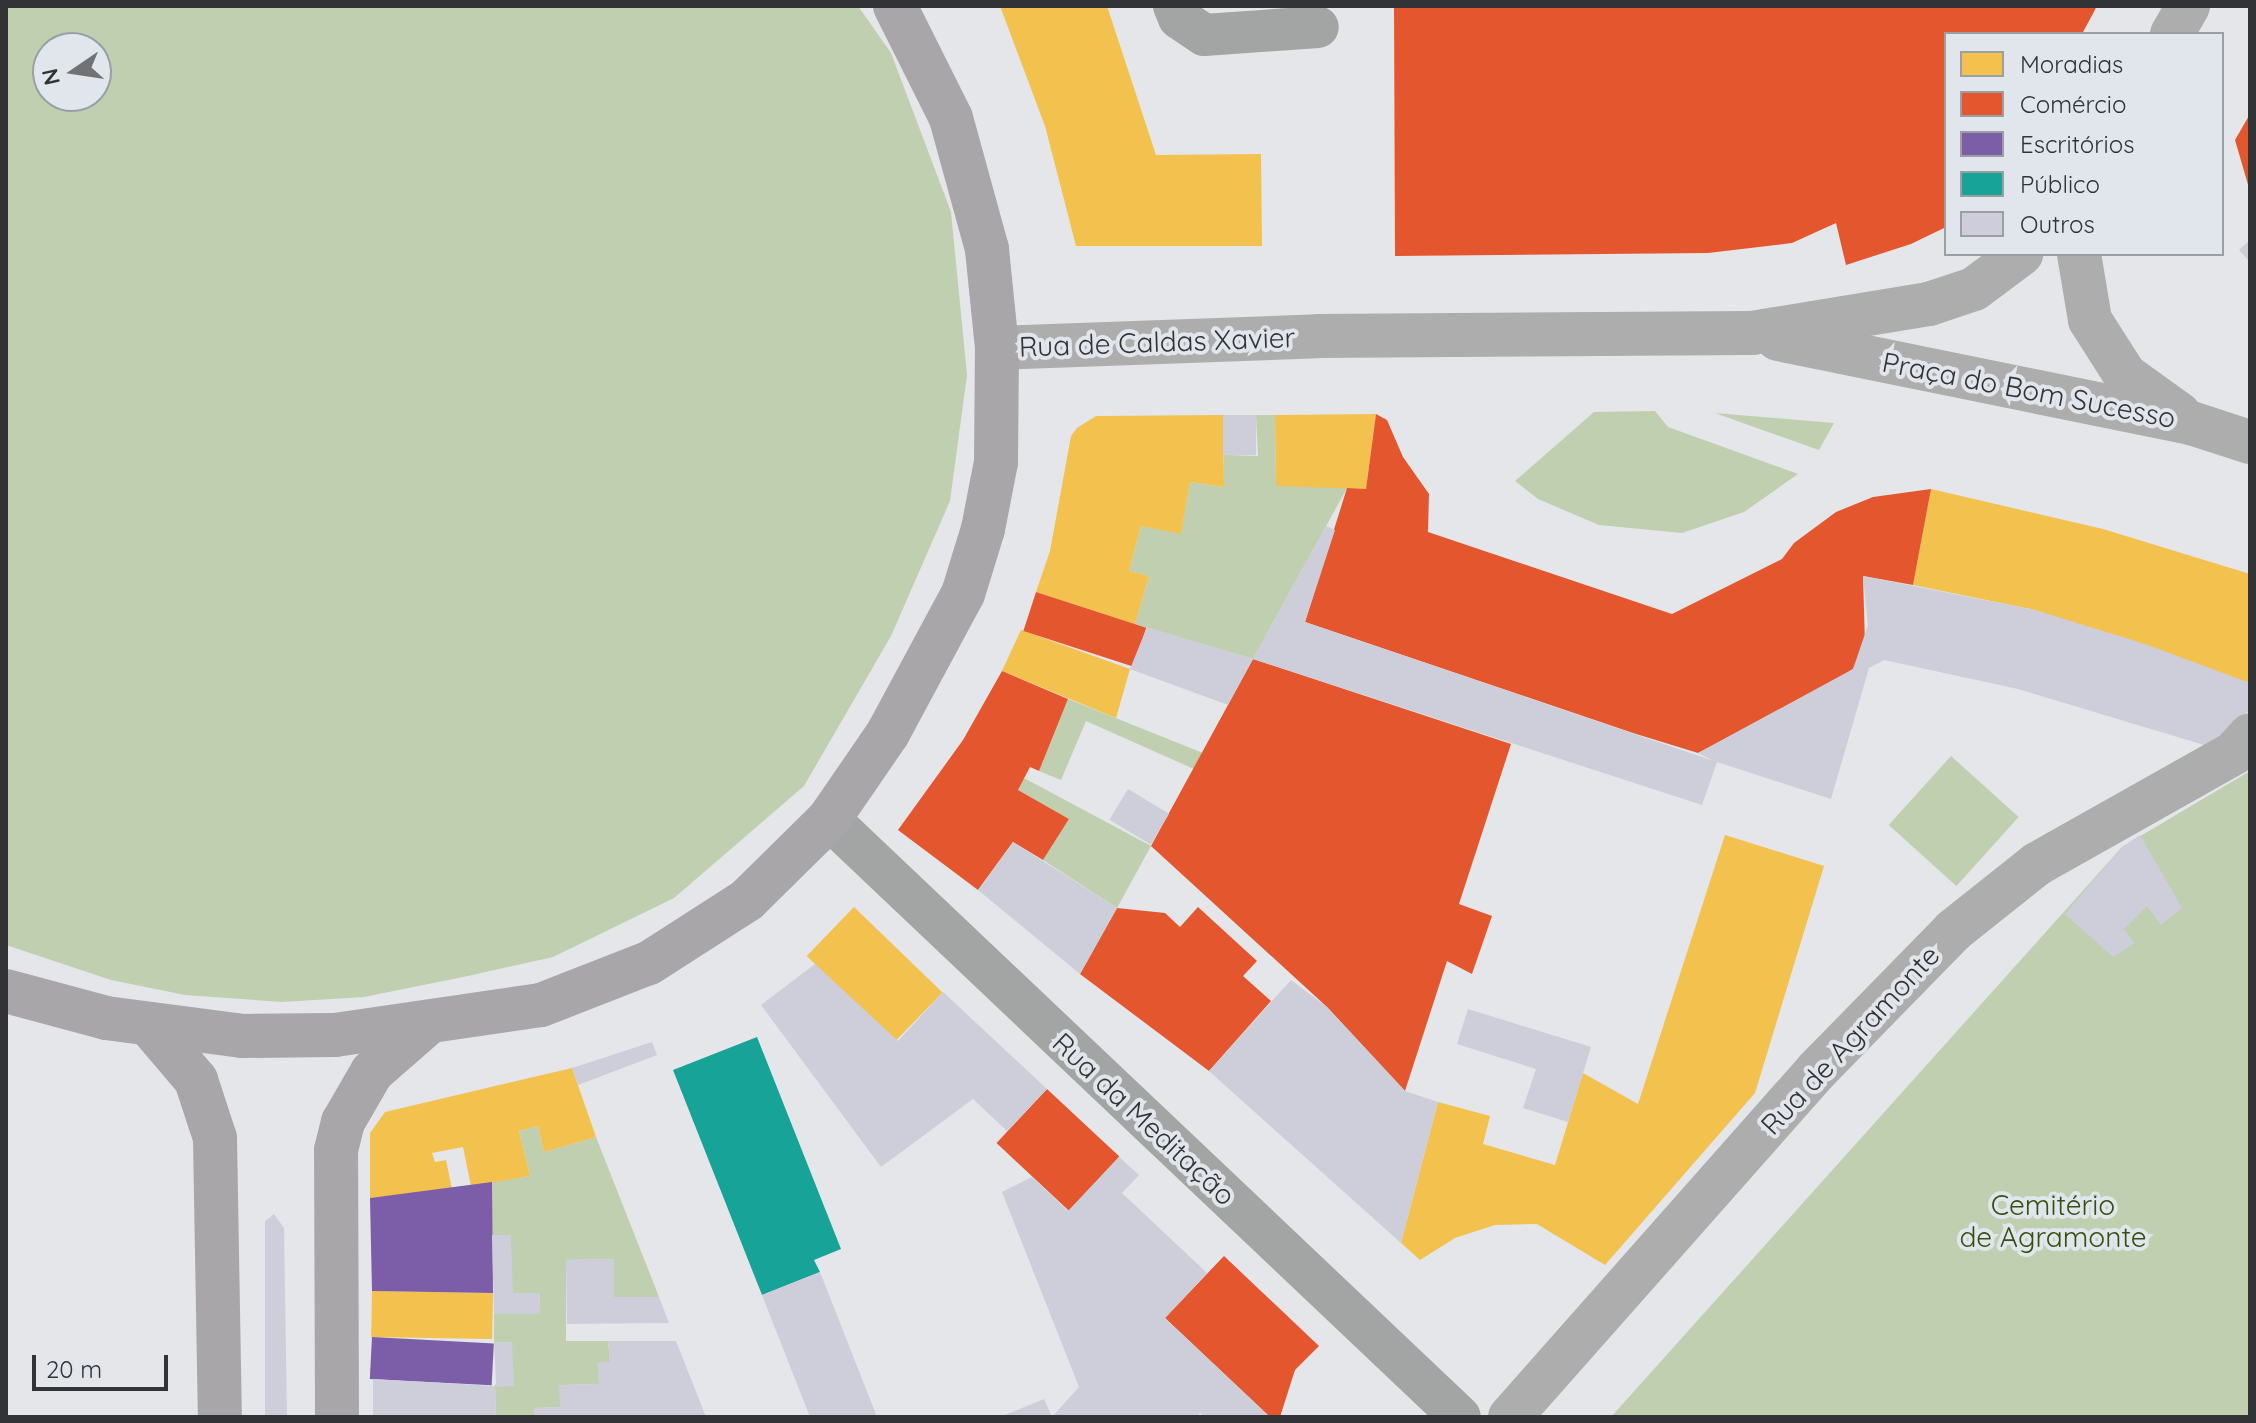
<!DOCTYPE html>
<meta charset="utf-8">
<style>
body{margin:0}
#map{position:relative;width:2256px;height:1423px;overflow:hidden;background:#e4e6e9;font-family:Quicksand,sans-serif}
div>[style]{position:absolute}
[style*='--x']{left:calc(var(--x)*1px);top:calc(var(--y)*1px);width:calc(var(--w)*1px);rotate:calc(var(--a)*1deg)}
.green>*{inset:0;background:#bfcfaf;transform-origin:0 0}
.homes>*{inset:0;background:#f2c14e;transform-origin:0 0}
.shops>*{inset:0;background:#e4572e;transform-origin:0 0}
.offices>*{inset:0;background:#7b5ea7;transform-origin:0 0}
.public>*{inset:0;background:#17a398}
.building>*{inset:0;background:#cdced9;transform-origin:0 0}
.street>*{height:42px;margin:-21px;padding:0 21px;transform-origin:21px;border-radius:21px;background:#a3a4a4}
.secondary>*{height:44px;margin:-22px;padding:0 22px;transform-origin:22px;border-radius:22px;background:#adadae}
.primary>*{height:44px;margin:-22px;padding:0 22px;transform-origin:22px;border-radius:22px;background:#a8a6a8}
span{translate:-50% -50%;white-space:nowrap;text-align:center;line-height:1.15;-webkit-text-stroke:8px #e1e5ec;paint-order:stroke}
.street-label{font-size:28px;color:#313336}
.park-label{font-size:28px;color:#374f0e}
.frame{position:absolute;inset:0;border:8px solid #313336;pointer-events:none}
.legend{position:absolute;left:1944px;top:32px;width:280px;height:224px;box-sizing:border-box;background:#e1e5ec;border:2px solid #9b9ea3;margin:0;padding:10px 14px;list-style:none;font-size:24px;color:#313336}
.legend li{display:flex;align-items:center;gap:16px;height:40px}
.legend b{width:40px;border:2px solid #9b9ea3}
.north{position:absolute;left:32px;top:32px;width:80px;height:80px;box-sizing:border-box;background:#e1e5ec;border:2px solid #9b9ea3;border-radius:50%;rotate:257deg;font-size:22px;font-weight:700;line-height:32px;text-align:center;color:#313336}
.north::after{content:'';display:block;margin:auto;width:28px;height:36px;background:#707275;clip-path:polygon(50% 0,100% 100%,50% 72%,0 100%)}
.scale{position:absolute;left:32px;top:1355px;width:136px;height:36px;box-sizing:border-box;border:4px solid #313336;border-top:0;padding-left:10px;font-size:24px;line-height:28px;white-space:nowrap;color:#313336;-webkit-text-stroke:6px #e1e5ec;paint-order:stroke}
</style>
<div id="map">
<div class="green">
<div style="clip-path:polygon(evenodd,6px 6px,858px 6px,891px 53px,951px 212px,967px 375px,950px 501px,891px 636px,804px 786px,674px 898px,553px 957px,463px 977px,364px 997px,282px 1002px,185px 995px,111px 980px,6px 945px,6px 6px,48px 48px,96px 48px,96px 96px,48px 96px,48px 48px)"></div>
<div style="clip-path:polygon(1655px 411px,1668px 427px,1798px 474px,1744px 512px,1682px 533px,1599px 525px,1538px 499px,1515px 481px,1594px 412px)"></div>
<div style="clip-path:polygon(1715px 413px,1834px 423px,1819px 450px)"></div>
<div style="clip-path:polygon(1256px 415px,1275px 415px,1276px 485px,1347px 488px,1253px 659px,1135px 624px,1149px 576px,1129px 571px,1141px 526px,1181px 533px,1190px 482px,1224px 487px,1224px 455px,1258px 456px)"></div>
<div style="clip-path:polygon(1068px 699px,1203px 753px,1194px 769px,1086px 721px,1061px 780px,1039px 771px)"></div>
<div style="left:1951px;top:756px;width:91px;height:93px;rotate:42deg"></div>
<div style="clip-path:polygon(2250px 771px,2250px 1417px,1611px 1417px,2122px 847px)"></div>
<div style="clip-path:polygon(1024px 778px,1151px 846px,1117px 908px,1043px 860px,1069px 819px,1018px 790px)"></div>
<div style="clip-path:polygon(538px 1126px,544px 1152px,596px 1137px,659px 1297px,614px 1297px,613px 1259px,566px 1260px,566px 1341px,608px 1341px,610px 1362px,598px 1363px,599px 1384px,560px 1385px,560px 1407px,534px 1408px,534px 1417px,496px 1417px,495px 1386px,511px 1342px,494px 1343px,494px 1314px,539px 1314px,540px 1293px,513px 1293px,492px 1235px,492px 1182px,530px 1176px,519px 1131px)"></div>
</div>
<div class="homes">
<div style="clip-path:polygon(1000px 6px,1107px 6px,1156px 155px,1261px 154px,1262px 246px,1076px 246px,1045px 126px)"></div>
<div style="clip-path:polygon(1376px 414px,1366px 489px,1276px 486px,1275px 415px)"></div>
<div style="clip-path:polygon(1223px 415px,1224px 487px,1190px 482px,1181px 534px,1141px 526px,1129px 571px,1149px 576px,1135px 624px,1036px 592px,1050px 551px,1071px 436px,1077px 428px,1096px 416px)"></div>
<div style="clip-path:polygon(1931px 489px,2103px 529px,2250px 574px,2250px 683px,2035px 610px,1913px 585px)"></div>
<div style="clip-path:polygon(1021px 630px,1130px 669px,1116px 718px,1002px 671px)"></div>
<div style="clip-path:polygon(1725px 835px,1824px 866px,1755px 1093px,1605px 1265px,1537px 1224px,1495px 1225px,1455px 1238px,1420px 1260px,1401px 1243px,1438px 1102px,1490px 1116px,1483px 1144px,1555px 1165px,1583px 1073px,1638px 1104px)"></div>
<div style="left:854px;top:907px;width:123px;height:68px;rotate:44deg"></div>
<div style="clip-path:polygon(572px 1068px,596px 1137px,544px 1152px,538px 1126px,519px 1131px,530px 1176px,471px 1186px,463px 1147px,432px 1153px,435px 1162px,446px 1160px,452px 1189px,370px 1198px,370px 1133px,385px 1112px)"></div>
<div style="left:372px;top:1291px;width:121px;height:46px;rotate:1deg"></div>
</div>
<div class="shops">
<div style="clip-path:polygon(1394px 6px,2097px 6px,2082px 34px,1946px 34px,1946px 227px,1911px 244px,1846px 265px,1836px 223px,1792px 243px,1708px 253px,1395px 256px)"></div>
<div style="clip-path:polygon(2250px 114px,2250px 188px,2249px 188px,2235px 140px)"></div>
<div style="clip-path:polygon(1376px 414px,1387px 420px,1403px 457px,1429px 494px,1428px 532px,1672px 614px,1782px 559px,1794px 543px,1836px 512px,1873px 497px,1931px 489px,1913px 585px,1863px 576px,1865px 644px,1853px 669px,1829px 685px,1698px 753px,1633px 733px,1305px 622px,1347px 488px,1366px 489px)"></div>
<div style="left:1036px;top:592px;width:116px;height:41px;rotate:18deg"></div>
<div style="clip-path:polygon(1253px 659px,1511px 744px,1459px 904px,1492px 916px,1472px 974px,1447px 961px,1405px 1091px,1327px 1007px,1151px 846px)"></div>
<div style="clip-path:polygon(1002px 671px,1068px 699px,1039px 771px,1030px 767px,1018px 790px,1069px 819px,1043px 860px,1013px 842px,978px 890px,898px 830px,963px 740px)"></div>
<div style="clip-path:polygon(1198px 907px,1257px 961px,1243px 976px,1271px 1001px,1209px 1071px,1080px 974px,1117px 908px,1165px 913px,1180px 927px)"></div>
<div style="left:1047px;top:1089px;width:99px;height:74px;rotate:43deg"></div>
<div style="clip-path:polygon(1224px 1256px,1319px 1346px,1295px 1370px,1280px 1417px,1270px 1417px,1165px 1318px)"></div>
</div>
<div class="offices">
<div style="clip-path:polygon(492px 1182px,493px 1293px,372px 1291px,370px 1198px)"></div>
<div style="left:372px;top:1337px;width:122px;height:42px;rotate:3deg"></div>
</div>
<div class="public">
<div style="clip-path:polygon(757px 1037px,841px 1249px,814px 1260px,820px 1272px,762px 1295px,673px 1070px)"></div>
</div>
<div class="building">
<div style="clip-path:polygon(2250px 240px,2250px 262px,2239px 250px)"></div>
<div style="left:1223px;top:415px;width:33px;height:40px"></div>
<div style="clip-path:polygon(1326px 526px,1335px 530px,1305px 622px,1714px 761px,1698px 753px,1853px 669px,1868px 625px,1863px 576px,2035px 610px,2145px 644px,2250px 683px,2250px 709px,2214px 748px,2018px 689px,1884px 660px,1869px 668px,1831px 799px,1717px 762px,1702px 805px,1253px 659px,1228px 705px,1130px 669px,1147px 627px,1253px 659px)"></div>
<div style="left:1128px;top:789px;width:48px;height:36px;rotate:31deg"></div>
<div style="clip-path:polygon(2140px 835px,2182px 908px,2161px 925px,2147px 906px,2124px 929px,2135px 943px,2113px 957px,2065px 914px,2122px 847px)"></div>
<div style="clip-path:polygon(1013px 842px,1117px 908px,1080px 974px,978px 890px)"></div>
<div style="clip-path:polygon(815px 964px,898px 1041px,943px 992px,1047px 1089px,1007px 1131px,973px 1099px,881px 1167px,761px 1005px)"></div>
<div style="clip-path:polygon(1291px 980px,1327px 1007px,1405px 1091px,1438px 1102px,1401px 1243px,1209px 1071px)"></div>
<div style="clip-path:polygon(1468px 1009px,1591px 1047px,1568px 1122px,1523px 1108px,1536px 1069px,1457px 1044px)"></div>
<div style="clip-path:polygon(652px 1042px,657px 1055px,578px 1085px,572px 1068px)"></div>
<div style="clip-path:polygon(1119px 1157px,1139px 1175px,1122px 1193px,1207px 1273px,1165px 1318px,1270px 1417px,1205px 1417px,1200px 1413px,1197px 1417px,1052px 1417px,1079px 1387px,1002px 1192px,1032px 1177px,1068px 1211px)"></div>
<div style="clip-path:polygon(274px 1214px,284px 1228px,287px 1417px,265px 1417px,265px 1221px)"></div>
<div style="clip-path:polygon(492px 1235px,511px 1235px,513px 1293px,540px 1293px,539px 1314px,494px 1314px)"></div>
<div style="clip-path:polygon(614px 1259px,614px 1297px,659px 1297px,669px 1323px,567px 1324px,566px 1260px)"></div>
<div style="clip-path:polygon(820px 1272px,877px 1417px,810px 1417px,762px 1295px)"></div>
<div style="clip-path:polygon(608px 1341px,676px 1341px,706px 1417px,534px 1417px,534px 1408px,560px 1407px,559px 1385px,599px 1384px,597px 1363px,610px 1362px)"></div>
<div style="left:512px;top:1342px;width:44px;height:18px;rotate:87deg"></div>
<div style="clip-path:polygon(373px 1379px,495px 1386px,496px 1417px,373px 1417px)"></div>
<div style="clip-path:polygon(1044px 1399px,1052px 1417px,1000px 1417px)"></div>
</div>
<div class="street">
<div style="--x:1174;--y:6;--w:13;--a:67"></div>
<div style="--x:1179;--y:18;--w:30;--a:34"></div>
<div style="--x:1204;--y:35;--w:114;--a:-4"></div>
<div style="--x:829;--y:819;--w:869;--a:43.46"></div>
</div>
<div class="secondary">
<div style="--x:2172;--y:34;--w:32;--a:-60"></div>
<div style="--x:2079;--y:254;--w:67;--a:80.5"></div>
<div style="--x:2090;--y:320;--w:65;--a:57.5"></div>
<div style="--x:2125;--y:375;--w:67;--a:35.8"></div>
<div style="--x:1778;--y:339;--w:421;--a:11.5"></div>
<div style="--x:2191;--y:423;--w:62;--a:17.9"></div>
<div style="--x:997;--y:348;--w:321;--a:-2.1"></div>
<div style="--x:1318;--y:336;--w:434;--a:-0.4"></div>
<div style="--x:1752;--y:333;--w:179;--a:-9.3"></div>
<div style="--x:1929;--y:304;--w:47;--a:-18.4"></div>
<div style="--x:1974;--y:289;--w:59;--a:-36.7"></div>
<div style="--x:1510;--y:1417;--w:463;--a:-48.5"></div>
<div style="--x:1817;--y:1070;--w:196;--a:-45.6"></div>
<div style="--x:1954;--y:930;--w:106;--a:-38.5"></div>
<div style="--x:2037;--y:864;--w:226;--a:-29.4"></div>
<div style="--x:2234;--y:753;--w:24;--a:-48"></div>
</div>
<div class="primary">
<div style="--x:6;--y:991;--w:104;--a:15.1"></div>
<div style="--x:106;--y:1018;--w:137;--a:7.5"></div>
<div style="--x:242;--y:1036;--w:93;--a:-0.6"></div>
<div style="--x:335;--y:1035;--w:208;--a:-8.3"></div>
<div style="--x:541;--y:1005;--w:116;--a:-21.3"></div>
<div style="--x:649;--y:963;--w:117;--a:-32.7"></div>
<div style="--x:747;--y:900;--w:115;--a:-44.6"></div>
<div style="--x:829;--y:819;--w:104;--a:-55.5"></div>
<div style="--x:888;--y:733;--w:158;--a:-61.7"></div>
<div style="--x:963;--y:594;--w:68;--a:-72.9"></div>
<div style="--x:983;--y:529;--w:68;--a:-79"></div>
<div style="--x:996;--y:462;--w:114;--a:-89.5"></div>
<div style="--x:997;--y:348;--w:100;--a:-95.8"></div>
<div style="--x:987;--y:249;--w:136;--a:-105.4"></div>
<div style="--x:951;--y:118;--w:125;--a:-116.6"></div>
<div style="--x:151;--y:1027;--w:70;--a:49.7"></div>
<div style="--x:196;--y:1080;--w:61;--a:71.9"></div>
<div style="--x:215;--y:1138;--w:279;--a:89"></div>
<div style="--x:337;--y:1417;--w:267;--a:-90.2"></div>
<div style="--x:336;--y:1150;--w:29;--a:-76"></div>
<div style="--x:343;--y:1122;--w:58;--a:-59.9"></div>
<div style="--x:372;--y:1072;--w:73;--a:-41.1"></div>
</div>
<div class="street-label">
<span style="left:1157px;top:342px;rotate:-2deg">Rua de Caldas Xavier</span>
<span style="left:2029px;top:390px;rotate:11deg">Praça do Bom Sucesso</span>
<span style="left:1850px;top:1040px;rotate:-47deg">Rua de Agramonte</span>
<span style="left:1144px;top:1119px;rotate:43deg">Rua da Meditação</span>
</div>
<div class="park-label">
<span style="left:2053px;top:1221px">Cemitério<br>de Agramonte</span>
</div>
<div class="frame"></div>
<ul class="legend">
<li><b style="height:22px;background:#f2c14e"></b>Moradias</li>
<li><b style="height:22px;background:#e4572e"></b>Comércio</li>
<li><b style="height:22px;background:#7b5ea7"></b>Escritórios</li>
<li><b style="height:22px;background:#17a398"></b>Público</li>
<li><b style="height:22px;background:#cdced9"></b>Outros</li>
</ul>
<div class="north">N</div>
<div class="scale">20 m</div>
</div>
